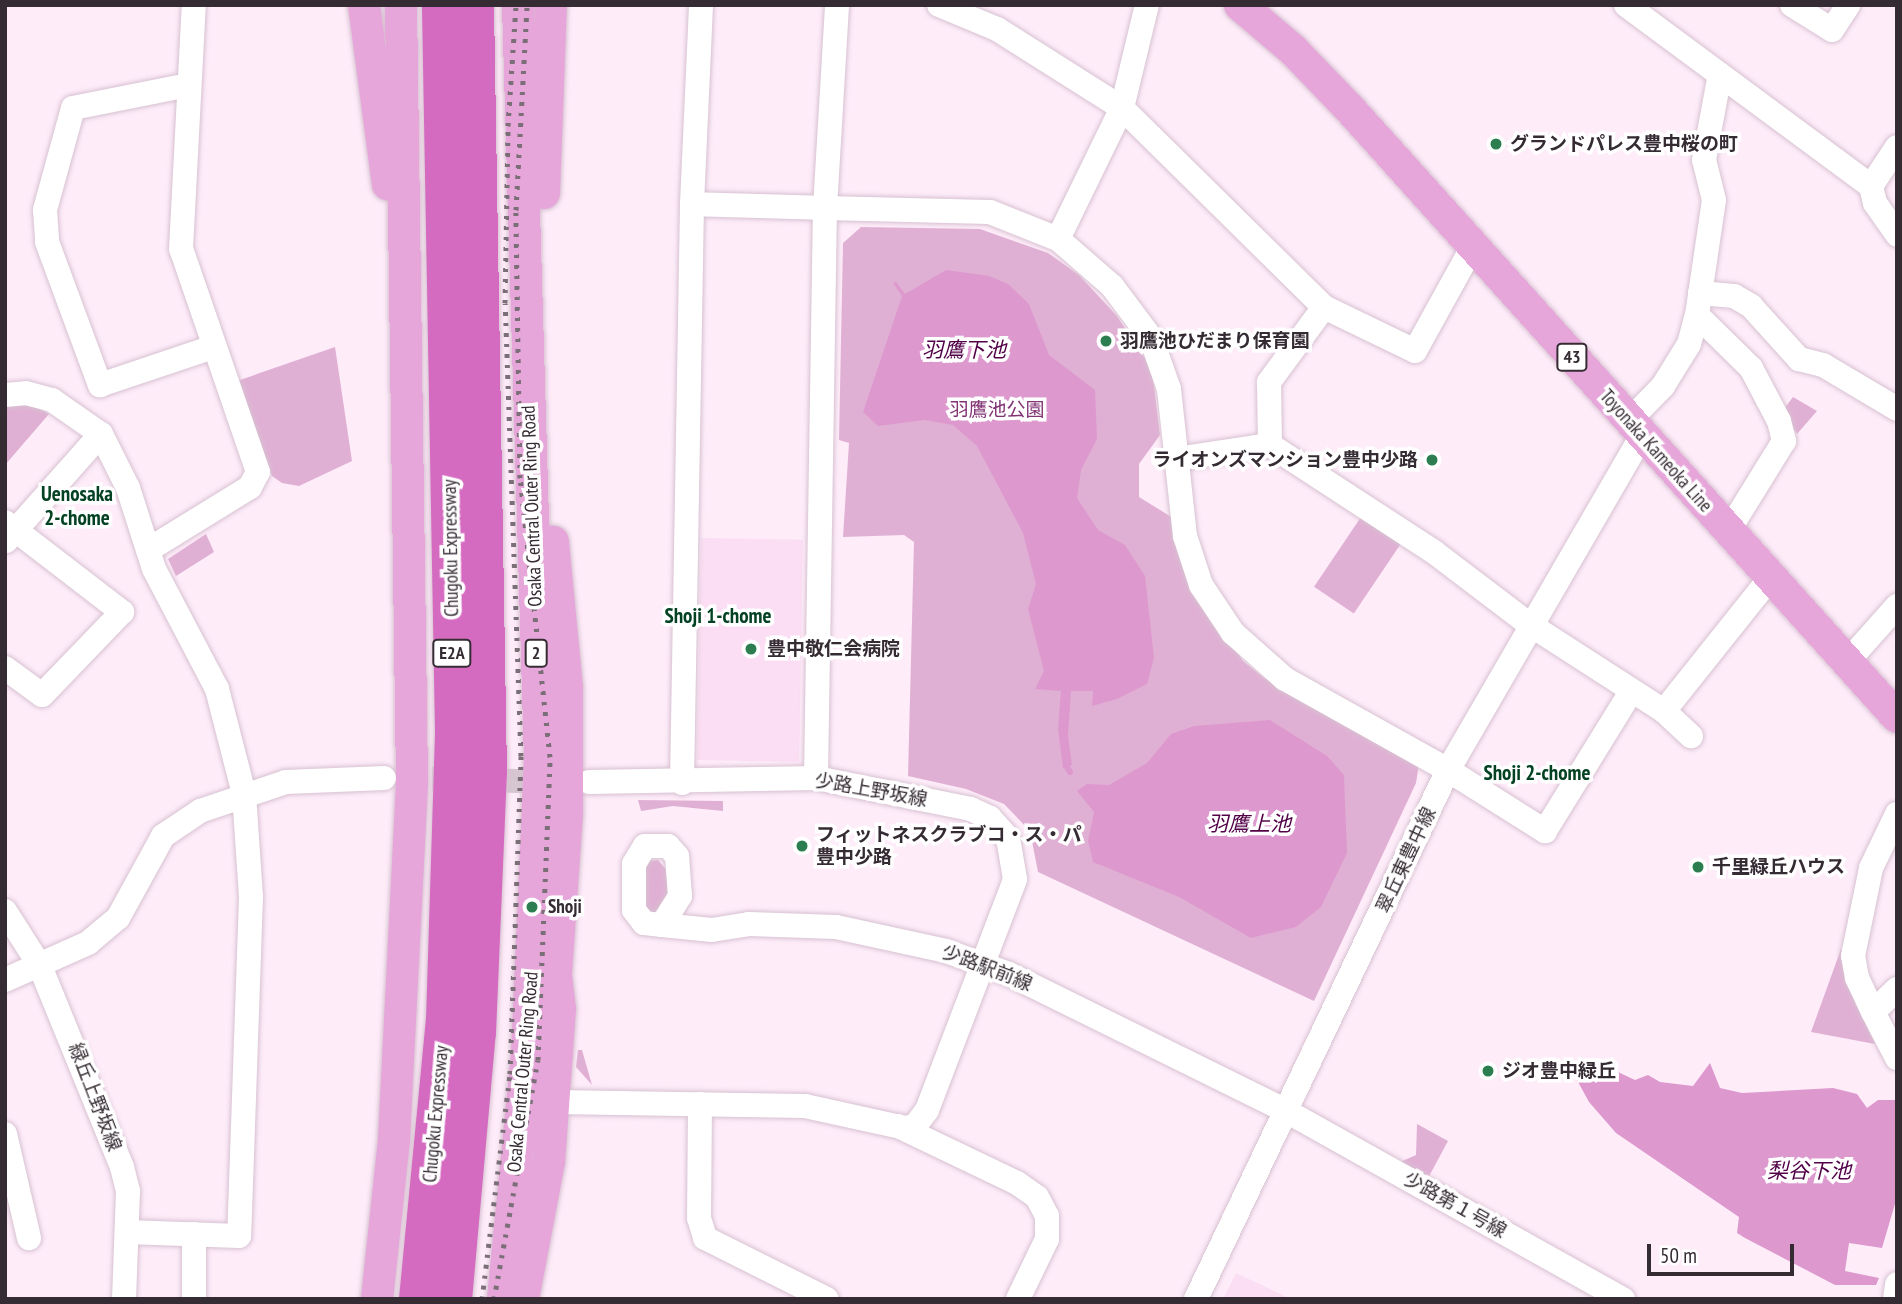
<!DOCTYPE html>
<meta charset="utf-8">
<style>
body{margin:0}
#map{position:relative;width:1902px;height:1304px;overflow:hidden;background:#feecf9;font-family:"PT Sans Narrow","Noto Sans JP",sans-serif}
div>[style]{position:absolute}
[style*='--x']{left:calc(var(--x)*1px);top:calc(var(--y)*1px);width:calc(var(--w)*1px);rotate:calc(var(--a)*1deg)}
.built>*{inset:0;background:#fbdef3;transform-origin:0 0}
.green>*{inset:0;background:#e0b0d4;transform-origin:0 0}
.water>*{inset:0;background:#dd98ce}
.stream>*{height:6px;margin:-3px;padding:0 3px;transform-origin:3px;border-radius:3px;background:#dd98ce}
.minor-tunnel>*{height:24px;margin-top:-12px;transform-origin:0;background:repeating-linear-gradient(90deg,#d6c6d1 0 24px,transparent 0 36px)}
.roads{filter:drop-shadow(0 0 2px #d7c1d1) drop-shadow(0 0 2px #d7c1d1)}
.minor>*{height:24px;margin:-12px;padding:0 12px;transform-origin:12px;border-radius:12px;background:#fff}
.major>*{height:32px;margin:-16px;padding:0 16px;transform-origin:16px;border-radius:16px;background:#e6a6da}
.highway>*{height:37px;margin:-18.5px;padding:0 18.5px;transform-origin:18.5px;border-radius:18.5px;background:#d56ac1}
.rail>*{height:5px;margin-top:-2.5px;transform-origin:0;background:repeating-linear-gradient(90deg,#7a6e77 0 3.5px,transparent 0 10.5px)}
.dots>*{width:19px;height:19px;translate:-50% -50%;box-sizing:border-box;border:4px solid #fff;border-radius:50%}
span{translate:-50% -50%;white-space:nowrap;text-align:center;line-height:1.15;-webkit-text-stroke:7px #fff;paint-order:stroke}
.shield-label span{padding:2px 5px;background:#fff;border:2px solid;border-radius:5px;-webkit-text-stroke-width:0}
.shield-label{font-size:18px;color:#352c33;font-weight:700}
.poi-label{font-size:19px;color:#352c33;font-weight:700}
.left{translate:0 -50%;text-align:left}
.right{translate:-100% -50%;text-align:right}
.park-label{font-size:19px;color:#833475}
.street-label{font-size:19px;color:#352c33}
.water-label{font-size:21px;color:#520048;font-style:italic}
.neighbourhood-label{font-size:21px;color:#034123;font-weight:700}
.frame{position:absolute;inset:0;border:7px solid #352c33;pointer-events:none}
.scale{position:absolute;left:1647px;top:1244px;width:147px;height:32px;box-sizing:border-box;border:4px solid #352c33;border-top:0;padding-left:9px;font-size:21px;line-height:24px;white-space:nowrap;color:#352c33;-webkit-text-stroke:5px #fff;paint-order:stroke}
</style>
<div id="map">
<div class="built">
<div style="left:701px;top:538px;width:102px;height:222px;rotate:1deg"></div>
<div style="clip-path:polygon(1236px 1273px,1291px 1299px,1223px 1299px)"></div>
</div>
<div class="green">
<div style="clip-path:polygon(861px 227px,980px 229px,1048px 253px,1079px 275px,1117px 316px,1152px 369px,1160px 435px,1139px 464px,1139px 497px,1173px 518px,1221px 630px,1243px 661px,1264px 678px,1419px 764px,1416px 783px,1314px 1001px,1038px 872px,1030px 831px,1004px 804px,966px 789px,908px 776px,914px 542px,904px 535px,843px 537px,849px 443px,839px 440px,843px 243px)"></div>
<div style="clip-path:polygon(335px 347px,352px 461px,299px 486px,282px 483px,272px 476px,237px 381px)"></div>
<div style="clip-path:polygon(1793px 397px,1817px 411px,1797px 434px,1795px 430px,1790px 432px,1781px 413px)"></div>
<div style="clip-path:polygon(5px 404px,35px 406px,49px 414px,5px 465px)"></div>
<div style="left:1361px;top:517px;width:48px;height:84px;rotate:34deg"></div>
<div style="clip-path:polygon(206px 534px,214px 552px,176px 576px,168px 559px)"></div>
<div style="clip-path:polygon(638px 800px,723px 801px,723px 811px,673px 806px,641px 811px)"></div>
<div style="clip-path:polygon(658px 860px,668px 872px,668px 906px,665px 913px,644px 912px,645px 861px)"></div>
<div style="clip-path:polygon(1841px 949px,1855px 1001px,1875px 1044px,1811px 1032px)"></div>
<div style="clip-path:polygon(578px 1050px,582px 1050px,592px 1085px,576px 1067px)"></div>
<div style="clip-path:polygon(1417px 1124px,1448px 1141px,1427px 1180px,1398px 1163px,1416px 1155px)"></div>
</div>
<div class="water">
<div style="clip-path:polygon(946px 270px,989px 276px,1008px 284px,1029px 304px,1049px 355px,1095px 390px,1097px 439px,1081px 470px,1077px 498px,1098px 530px,1125px 545px,1145px 576px,1154px 658px,1147px 684px,1117px 699px,1092px 706px,1093px 691px,1071px 691px,1068px 736px,1072px 765px,1063px 768px,1058px 729px,1061px 691px,1035px 689px,1044px 671px,1028px 609px,1036px 584px,1023px 533px,977px 446px,953px 425px,925px 420px,878px 426px,863px 412px,902px 296px,893px 283px,896px 282px,905px 294px)"></div>
<div style="clip-path:polygon(1270px 720px,1327px 756px,1344px 775px,1347px 853px,1321px 907px,1296px 927px,1251px 938px,1179px 897px,1093px 862px,1088px 841px,1094px 812px,1077px 791px,1087px 784px,1109px 785px,1147px 763px,1171px 734px,1194px 726px)"></div>
<div style="clip-path:polygon(1710px 1063px,1720px 1088px,1742px 1093px,1833px 1088px,1857px 1094px,1867px 1108px,1878px 1100px,1897px 1100px,1897px 1197px,1882px 1248px,1849px 1243px,1845px 1271px,1879px 1278px,1876px 1285px,1835px 1285px,1745px 1238px,1737px 1233px,1739px 1217px,1616px 1133px,1589px 1102px,1577px 1080px,1581px 1070px,1605px 1066px,1635px 1080px,1648px 1075px,1660px 1082px,1693px 1086px)"></div>
</div>
<div class="stream">
<div style="--x:1067;--y:767;--w:6;--a:59"></div>
</div>
<div class="minor-tunnel">
<div style="--x:396;--y:778;--w:159;--a:1.4"></div>
</div>
<div class="roads">
<div class="minor">
<div style="--x:939;--y:5;--w:63;--a:22.5"></div>
<div style="--x:997;--y:29;--w:148;--a:32.3"></div>
<div style="--x:1122;--y:108;--w:284;--a:44.6"></div>
<div style="--x:1324;--y:307;--w:101;--a:25.8"></div>
<div style="--x:1415;--y:351;--w:120;--a:-61.1"></div>
<div style="--x:1626;--y:5;--w:305;--a:36.5"></div>
<div style="--x:1792;--y:5;--w:47;--a:32"></div>
<div style="--x:1832;--y:30;--w:30;--a:-57"></div>
<div style="--x:188;--y:85;--w:117;--a:168.7"></div>
<div style="--x:73;--y:108;--w:106;--a:105.4"></div>
<div style="--x:45;--y:210;--w:32;--a:86"></div>
<div style="--x:47;--y:242;--w:153;--a:69.7"></div>
<div style="--x:100;--y:385;--w:119;--a:-18.6"></div>
<div style="--x:1897;--y:147;--w:47;--a:123.7"></div>
<div style="--x:1871;--y:186;--w:17;--a:77"></div>
<div style="--x:1875;--y:203;--w:39;--a:55"></div>
<div style="--x:692;--y:204;--w:133;--a:1.7"></div>
<div style="--x:825;--y:208;--w:203;--a:-86.6"></div>
<div style="--x:1058;--y:239;--w:72;--a:41"></div>
<div style="--x:1112;--y:286;--w:65;--a:53.1"></div>
<div style="--x:1151;--y:338;--w:54;--a:70.6"></div>
<div style="--x:1169;--y:389;--w:148;--a:83.8"></div>
<div style="--x:1185;--y:536;--w:52;--a:71.9"></div>
<div style="--x:1201;--y:585;--w:58;--a:56.3"></div>
<div style="--x:1233;--y:633;--w:69;--a:41.5"></div>
<div style="--x:1285;--y:679;--w:187;--a:29.2"></div>
<div style="--x:1448;--y:770;--w:115;--a:32.2"></div>
<div style="--x:1545;--y:831;--w:163;--a:-58.3"></div>
<div style="--x:1700;--y:293;--w:34;--a:5"></div>
<div style="--x:1734;--y:296;--w:20;--a:30"></div>
<div style="--x:1751;--y:306;--w:72;--a:47.8"></div>
<div style="--x:1799;--y:359;--w:25;--a:14"></div>
<div style="--x:1823;--y:365;--w:86;--a:30.7"></div>
<div style="--x:1697;--y:315;--w:76;--a:44.5"></div>
<div style="--x:1751;--y:368;--w:60;--a:62.2"></div>
<div style="--x:1779;--y:421;--w:21;--a:76"></div>
<div style="--x:1784;--y:441;--w:105;--a:121.7"></div>
<div style="--x:5;--y:395;--w:21;--a:-5"></div>
<div style="--x:26;--y:393;--w:27;--a:15"></div>
<div style="--x:52;--y:400;--w:60;--a:34.8"></div>
<div style="--x:101;--y:434;--w:60;--a:63.4"></div>
<div style="--x:128;--y:488;--w:85;--a:72.2"></div>
<div style="--x:154;--y:569;--w:136;--a:62.3"></div>
<div style="--x:217;--y:689;--w:108;--a:75.6"></div>
<div style="--x:244;--y:794;--w:103;--a:86.1"></div>
<div style="--x:251;--y:897;--w:339;--a:92"></div>
<div style="--x:239;--y:1236;--w:112;--a:-178"></div>
<div style="--x:1629;--y:421;--w:49;--a:-45.8"></div>
<div style="--x:1663;--y:386;--w:49;--a:-58.2"></div>
<div style="--x:1689;--y:344;--w:30;--a:-75"></div>
<div style="--x:1697;--y:315;--w:116;--a:-81.6"></div>
<div style="--x:1714;--y:200;--w:41;--a:-104"></div>
<div style="--x:1704;--y:160;--w:87;--a:-79.5"></div>
<div style="--x:1270;--y:445;--w:63;--a:-90.9"></div>
<div style="--x:1269;--y:382;--w:93;--a:-53.7"></div>
<div style="--x:1176;--y:459;--w:95;--a:-8.5"></div>
<div style="--x:1270;--y:445;--w:196;--a:33.1"></div>
<div style="--x:1434;--y:552;--w:119;--a:37.2"></div>
<div style="--x:1529;--y:624;--w:161;--a:32.8"></div>
<div style="--x:1664;--y:711;--w:37;--a:43"></div>
<div style="--x:5;--y:522;--w:148;--a:37.6"></div>
<div style="--x:122;--y:612;--w:115;--a:133.9"></div>
<div style="--x:42;--y:695;--w:46;--a:-143.9"></div>
<div style="--x:6;--y:541;--w:130;--a:-48.4"></div>
<div style="--x:148;--y:550;--w:120;--a:-31.7"></div>
<div style="--x:250;--y:487;--w:17;--a:-62"></div>
<div style="--x:258;--y:472;--w:236;--a:-109"></div>
<div style="--x:181;--y:249;--w:244;--a:-87"></div>
<div style="--x:1848;--y:661;--w:74;--a:-48.3"></div>
<div style="--x:1664;--y:711;--w:171;--a:-51.4"></div>
<div style="--x:816;--y:778;--w:570;--a:-89.1"></div>
<div style="--x:825;--y:208;--w:165;--a:1.4"></div>
<div style="--x:990;--y:212;--w:73;--a:21.7"></div>
<div style="--x:1058;--y:239;--w:146;--a:-64"></div>
<div style="--x:1122;--y:108;--w:106;--a:-76.4"></div>
<div style="--x:682;--y:783;--w:579;--a:-89.01"></div>
<div style="--x:692;--y:204;--w:199;--a:-87.4"></div>
<div style="--x:645;--y:846;--w:23;--a:0"></div>
<div style="--x:668;--y:846;--w:13;--a:48"></div>
<div style="--x:677;--y:856;--w:40;--a:85.7"></div>
<div style="--x:680;--y:896;--w:34;--a:122"></div>
<div style="--x:662;--y:925;--w:18;--a:-174"></div>
<div style="--x:644;--y:923;--w:16;--a:-128"></div>
<div style="--x:634;--y:910;--w:46;--a:-90"></div>
<div style="--x:634;--y:864;--w:21;--a:-59"></div>
<div style="--x:5;--y:911;--w:65;--a:57.5"></div>
<div style="--x:40;--y:966;--w:217;--a:67.8"></div>
<div style="--x:122;--y:1167;--w:25;--a:76"></div>
<div style="--x:128;--y:1191;--w:108;--a:92.1"></div>
<div style="--x:662;--y:925;--w:50;--a:5.7"></div>
<div style="--x:712;--y:930;--w:37;--a:-9"></div>
<div style="--x:749;--y:924;--w:87;--a:2"></div>
<div style="--x:836;--y:927;--w:113;--a:12.3"></div>
<div style="--x:946;--y:951;--w:67;--a:20.1"></div>
<div style="--x:1009;--y:974;--w:311;--a:26.3"></div>
<div style="--x:1288;--y:1112;--w:384;--a:29.2"></div>
<div style="--x:5;--y:980;--w:91;--a:-24"></div>
<div style="--x:88;--y:943;--w:39;--a:-40"></div>
<div style="--x:118;--y:918;--w:94;--a:-61.2"></div>
<div style="--x:163;--y:836;--w:45;--a:-34"></div>
<div style="--x:200;--y:811;--w:91;--a:-18.6"></div>
<div style="--x:286;--y:782;--w:98;--a:-2.3"></div>
<div style="--x:1897;--y:989;--w:33;--a:136"></div>
<div style="--x:1873;--y:1012;--w:52;--a:62.4"></div>
<div style="--x:1873;--y:1012;--w:38;--a:-115"></div>
<div style="--x:1857;--y:978;--w:22;--a:-100"></div>
<div style="--x:1853;--y:956;--w:90;--a:-78.4"></div>
<div style="--x:1871;--y:868;--w:60;--a:-64.3"></div>
<div style="--x:555;--y:1102;--w:250;--a:0.9"></div>
<div style="--x:805;--y:1106;--w:102;--a:12.4"></div>
<div style="--x:905;--y:1128;--w:10;--a:-11"></div>
<div style="--x:915;--y:1126;--w:20;--a:-53"></div>
<div style="--x:927;--y:1110;--w:247;--a:-69.1"></div>
<div style="--x:1015;--y:879;--w:42;--a:-99.7"></div>
<div style="--x:1008;--y:838;--w:27;--a:-132"></div>
<div style="--x:990;--y:818;--w:21;--a:-155"></div>
<div style="--x:971;--y:809;--w:158;--a:-168.7"></div>
<div style="--x:816;--y:778;--w:227;--a:179"></div>
<div style="--x:700;--y:1104;--w:114;--a:90.5"></div>
<div style="--x:699;--y:1218;--w:21;--a:73"></div>
<div style="--x:705;--y:1238;--w:136;--a:26.6"></div>
<div style="--x:898;--y:1126;--w:132;--a:25.6"></div>
<div style="--x:1017;--y:1183;--w:24;--a:35"></div>
<div style="--x:1037;--y:1197;--w:21;--a:62"></div>
<div style="--x:1047;--y:1216;--w:23;--a:90"></div>
<div style="--x:1047;--y:1239;--w:67;--a:115.8"></div>
<div style="--x:5;--y:1134;--w:107;--a:77"></div>
<div style="--x:194;--y:1299;--w:65;--a:-90"></div>
<div style="--x:1196;--y:1299;--w:586;--a:-64.53"></div>
<div style="--x:1448;--y:770;--w:386;--a:-59.9"></div>
<div style="--x:1895;--y:1299;--w:15;--a:-82"></div>
</div>
<div class="major">
<div style="--x:364;--y:5;--w:181;--a:82.4"></div>
<div style="--x:1240;--y:5;--w:70;--a:40.3"></div>
<div style="--x:1293;--y:50;--w:81;--a:46"></div>
<div style="--x:1349;--y:108;--w:819;--a:48.02"></div>
<div style="--x:544;--y:193;--w:188;--a:-87.9"></div>
<div style="--x:377;--y:1299;--w:161;--a:-83.9"></div>
<div style="--x:394;--y:1139;--w:358;--a:-87.1"></div>
<div style="--x:412;--y:781;--w:776;--a:-90.81"></div>
<div style="--x:503;--y:1299;--w:245;--a:-84.4"></div>
<div style="--x:527;--y:1055;--w:295;--a:-87.5"></div>
<div style="--x:540;--y:760;--w:755;--a:-91.67"></div>
<div style="--x:523;--y:1299;--w:139;--a:-79.3"></div>
<div style="--x:549;--y:1162;--w:153;--a:-85.9"></div>
<div style="--x:560;--y:1009;--w:35;--a:-97"></div>
<div style="--x:556;--y:974;--w:163;--a:-86.1"></div>
<div style="--x:567;--y:811;--w:123;--a:-90"></div>
<div style="--x:567;--y:688;--w:147;--a:-95.5"></div>
</div>
<div class="highway">
<div style="--x:417;--y:1299;--w:280;--a:-84.5"></div>
<div style="--x:444;--y:1020;--w:290;--a:-88.2"></div>
<div style="--x:453;--y:730;--w:725;--a:-91.03"></div>
<div style="--x:453;--y:1299;--w:268;--a:-84.9"></div>
<div style="--x:477;--y:1032;--w:259;--a:-87.6"></div>
<div style="--x:488;--y:773;--w:768;--a:-90.97"></div>
</div>
</div>
<div class="rail">
<div style="--x:482;--y:1299;--w:227;--a:-82.9"></div>
<div style="--x:510;--y:1074;--w:318;--a:-88"></div>
<div style="--x:521;--y:756;--w:453;--a:-92"></div>
<div style="--x:505;--y:303;--w:177;--a:-89"></div>
<div style="--x:508;--y:126;--w:121;--a:-86.2"></div>
<div style="--x:494;--y:1299;--w:243;--a:-79.6"></div>
<div style="--x:538;--y:1060;--w:303;--a:-87.7"></div>
<div style="--x:550;--y:757;--w:281;--a:-96.1"></div>
<div style="--x:520;--y:478;--w:268;--a:-90.9"></div>
<div style="--x:516;--y:210;--w:205;--a:-86.9"></div>
</div>
<div class="dots">
<div style="left:1496px;top:144px;background:#2c7e50"></div>
<div style="left:1106px;top:341px;background:#2c7e50"></div>
<div style="left:1432px;top:460px;background:#2c7e50"></div>
<div style="left:751px;top:649px;background:#2c7e50"></div>
<div style="left:802px;top:846px;background:#2c7e50"></div>
<div style="left:1698px;top:867px;background:#2c7e50"></div>
<div style="left:532px;top:907px;background:#2c7e50"></div>
<div style="left:1488px;top:1071px;background:#2c7e50"></div>
</div>
<div class="shield-label">
<span style="left:1572px;top:357px">43</span>
<span style="left:452px;top:653px">E2A</span>
<span style="left:536px;top:653px">2</span>
</div>
<div class="poi-label">
<span class="left" style="left:1510px;top:144px">グランドパレス豊中桜の町</span>
<span class="left" style="left:1120px;top:341px">羽鷹池ひだまり保育園</span>
<span class="right" style="left:1418px;top:460px">ライオンズマンション豊中少路</span>
<span class="left" style="left:767px;top:649px">豊中敬仁会病院</span>
<span class="left" style="left:816px;top:846px">フィットネスクラブコ・ス・パ<br>豊中少路</span>
<span class="left" style="left:1712px;top:867px">千里緑丘ハウス</span>
<span class="left" style="left:548px;top:907px">Shoji</span>
<span class="left" style="left:1502px;top:1071px">ジオ豊中緑丘</span>
</div>
<div class="park-label">
<span style="left:997px;top:410px">羽鷹池公園</span>
</div>
<div class="street-label">
<span style="left:1656px;top:451px;rotate:48deg">Toyonaka Kameoka Line</span>
<span style="left:532px;top:506px;rotate:-92deg">Osaka Central Outer Ring Road</span>
<span style="left:451px;top:548px;rotate:-91deg">Chugoku Expressway</span>
<span style="left:871px;top:790px;rotate:10deg">少路上野坂線</span>
<span style="left:1406px;top:860px;rotate:-65deg">翠丘東豊中線</span>
<span style="left:987px;top:968px;rotate:21deg">少路駅前線</span>
<span style="left:523px;top:1072px;rotate:-85deg">Osaka Central Outer Ring Road</span>
<span style="left:95px;top:1097px;rotate:69deg">緑丘上野坂線</span>
<span style="left:436px;top:1114px;rotate:-85deg">Chugoku Expressway</span>
<span style="left:1455px;top:1205px;rotate:29deg">少路第１号線</span>
</div>
<div class="water-label">
<span style="left:964px;top:350px">羽鷹下池</span>
<span style="left:1249px;top:824px">羽鷹上池</span>
<span style="left:1809px;top:1171px">梨谷下池</span>
</div>
<div class="neighbourhood-label">
<span style="left:77px;top:506px">Uenosaka<br>2-chome</span>
<span style="left:718px;top:616px">Shoji 1-chome</span>
<span style="left:1537px;top:773px">Shoji 2-chome</span>
</div>
<div class="frame"></div>
<div class="scale">50 m</div>
</div>
